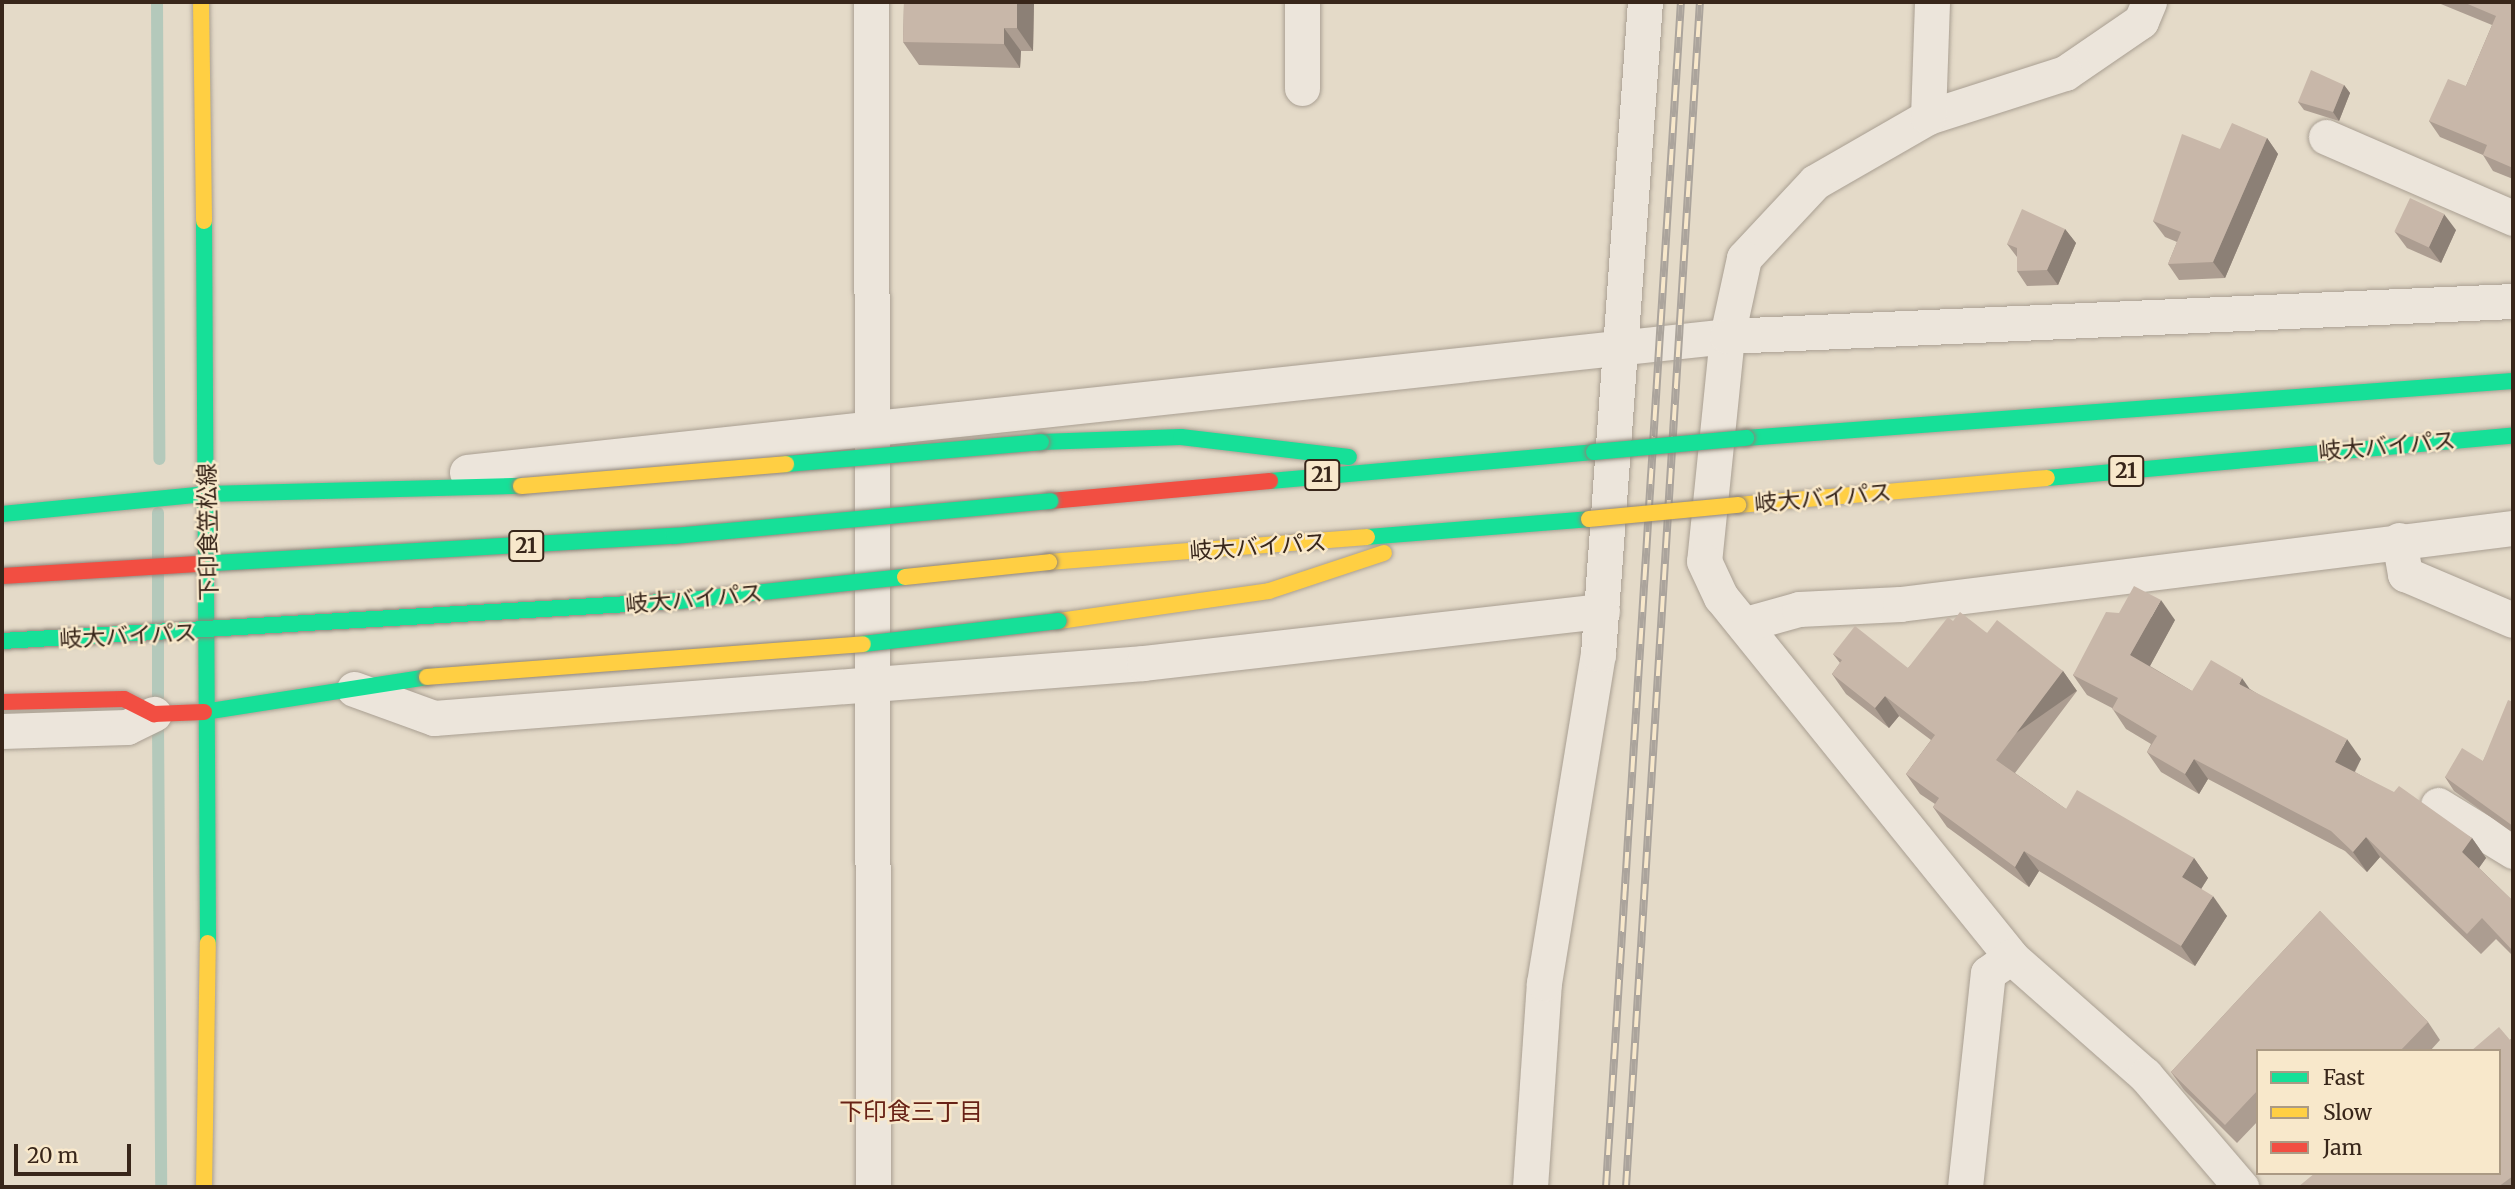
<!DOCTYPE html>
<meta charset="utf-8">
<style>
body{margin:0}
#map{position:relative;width:2515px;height:1189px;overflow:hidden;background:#e4dac8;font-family:Merriweather,"Noto Sans JP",serif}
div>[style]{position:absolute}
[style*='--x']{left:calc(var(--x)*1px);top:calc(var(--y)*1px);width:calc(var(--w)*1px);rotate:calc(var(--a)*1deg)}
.stream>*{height:12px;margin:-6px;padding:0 6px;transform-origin:6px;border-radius:6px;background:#b4c9bb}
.roads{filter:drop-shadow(0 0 2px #a99f92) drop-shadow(0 0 2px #a99f92)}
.street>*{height:35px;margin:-17.5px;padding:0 17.5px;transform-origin:17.5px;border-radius:17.5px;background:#ece5db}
.fast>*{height:16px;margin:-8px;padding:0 8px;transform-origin:8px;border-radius:8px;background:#16e098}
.slow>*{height:16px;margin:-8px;padding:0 8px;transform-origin:8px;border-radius:8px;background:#ffcf43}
.jam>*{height:16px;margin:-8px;padding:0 8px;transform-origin:8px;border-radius:8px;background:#f24e42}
.rail>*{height:8px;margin-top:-4px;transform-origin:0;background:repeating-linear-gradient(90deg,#f8e8cb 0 16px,#aba49c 0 32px);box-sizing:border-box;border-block:2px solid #aba49c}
.bridges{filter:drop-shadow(0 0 2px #8e8479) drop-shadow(0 0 2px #8e8479)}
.fast-bridge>*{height:16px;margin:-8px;padding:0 8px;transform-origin:8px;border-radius:8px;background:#16e098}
.slow-bridge>*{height:16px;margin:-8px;padding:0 8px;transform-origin:8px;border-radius:8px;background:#ffcf43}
.jam-bridge>*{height:16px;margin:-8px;padding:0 8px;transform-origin:8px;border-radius:8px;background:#f24e42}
.wall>*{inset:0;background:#ac9d91}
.shaded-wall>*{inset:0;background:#8c8076;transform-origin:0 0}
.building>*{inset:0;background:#c8b7a9;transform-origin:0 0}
span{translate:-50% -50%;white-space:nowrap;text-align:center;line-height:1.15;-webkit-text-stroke:5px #f8e8cb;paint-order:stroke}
.shield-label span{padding:2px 5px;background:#f8e8cb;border:2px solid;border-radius:5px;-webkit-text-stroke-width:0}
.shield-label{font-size:21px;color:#38261a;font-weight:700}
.street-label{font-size:23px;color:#38261a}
.neighbourhood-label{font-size:24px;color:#682216}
.frame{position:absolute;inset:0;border:4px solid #38261a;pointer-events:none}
.legend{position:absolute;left:2256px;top:1049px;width:245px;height:126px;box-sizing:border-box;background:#f8e8cb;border:2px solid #ab9a84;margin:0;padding:9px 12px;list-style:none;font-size:21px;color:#38261a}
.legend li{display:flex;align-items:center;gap:14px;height:35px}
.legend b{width:35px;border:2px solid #ab9a84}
.scale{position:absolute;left:14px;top:1144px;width:117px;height:32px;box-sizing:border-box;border:4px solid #38261a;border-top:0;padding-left:9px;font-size:21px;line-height:24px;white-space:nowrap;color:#38261a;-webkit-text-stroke:5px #f8e8cb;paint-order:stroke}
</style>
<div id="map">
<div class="stream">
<div style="--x:157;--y:2;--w:457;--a:89.7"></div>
<div style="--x:158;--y:697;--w:184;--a:-90"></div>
<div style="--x:158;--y:725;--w:462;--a:89.6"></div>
</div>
<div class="roads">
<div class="street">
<div style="--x:871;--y:2;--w:1185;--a:89.9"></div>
<div style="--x:1302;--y:2;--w:86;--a:90"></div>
<div style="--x:2149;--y:2;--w:21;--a:113"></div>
<div style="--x:2141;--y:21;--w:92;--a:145.6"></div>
<div style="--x:2065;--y:73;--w:144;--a:162.2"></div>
<div style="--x:1928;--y:117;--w:130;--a:150.1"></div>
<div style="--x:1815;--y:182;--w:104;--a:133.1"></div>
<div style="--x:1744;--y:258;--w:80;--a:102.3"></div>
<div style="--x:1727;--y:336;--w:226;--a:95.8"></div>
<div style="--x:1704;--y:561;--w:40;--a:65"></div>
<div style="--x:1721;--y:597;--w:462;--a:51.1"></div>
<div style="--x:2011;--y:957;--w:179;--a:41.4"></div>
<div style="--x:2145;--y:1075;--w:148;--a:49.4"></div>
<div style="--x:1928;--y:117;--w:115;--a:-88"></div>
<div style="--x:2326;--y:137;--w:204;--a:23.4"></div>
<div style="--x:467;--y:472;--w:1267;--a:-6.16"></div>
<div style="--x:1727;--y:336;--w:787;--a:-2.55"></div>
<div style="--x:2399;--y:540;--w:35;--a:80"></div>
<div style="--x:2405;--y:574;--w:117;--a:23.1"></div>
<div style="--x:1749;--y:623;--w:52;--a:-15.6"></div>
<div style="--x:1799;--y:609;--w:101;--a:-2.8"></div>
<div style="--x:1900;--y:604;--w:618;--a:-7.07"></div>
<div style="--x:354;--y:689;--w:85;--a:19.9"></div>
<div style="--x:434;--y:718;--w:712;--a:-4.43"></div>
<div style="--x:1144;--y:663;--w:461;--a:-6.5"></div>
<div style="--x:2;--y:731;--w:125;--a:-1.8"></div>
<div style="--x:127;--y:727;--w:30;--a:-26"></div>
<div style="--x:2438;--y:805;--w:88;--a:31.5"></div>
<div style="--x:1530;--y:1187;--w:204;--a:-86.1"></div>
<div style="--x:1544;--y:983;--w:333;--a:-80.7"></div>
<div style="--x:1598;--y:654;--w:654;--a:-85.88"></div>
<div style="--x:1965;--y:1187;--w:215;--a:-83.9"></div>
<div style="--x:1988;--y:973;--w:28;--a:-35"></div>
</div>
<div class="fast">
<div style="--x:204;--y:221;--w:722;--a:89.68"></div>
<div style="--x:1746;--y:438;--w:769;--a:-4.25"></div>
<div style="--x:1041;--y:442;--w:140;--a:-2"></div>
<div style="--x:1181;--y:437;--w:169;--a:6.8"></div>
<div style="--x:2047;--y:478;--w:468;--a:-5.2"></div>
<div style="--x:1270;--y:481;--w:325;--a:-5.1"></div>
<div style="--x:2;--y:514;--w:206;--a:-5.6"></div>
<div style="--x:207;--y:494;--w:314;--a:-1.5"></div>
<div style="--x:1367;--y:537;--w:223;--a:-4.6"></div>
<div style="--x:204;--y:712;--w:226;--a:-8.9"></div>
</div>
<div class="slow">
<div style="--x:201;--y:2;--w:219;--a:89.2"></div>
<div style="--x:1738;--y:505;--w:310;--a:-5"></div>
<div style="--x:1049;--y:562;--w:319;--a:-4.5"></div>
<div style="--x:1059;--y:621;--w:212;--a:-8.1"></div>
<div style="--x:1269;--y:591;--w:121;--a:-18.3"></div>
<div style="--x:204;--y:1187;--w:244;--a:-89.1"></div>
</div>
<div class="jam">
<div style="--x:1050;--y:501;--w:221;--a:-5.2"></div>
<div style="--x:2;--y:702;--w:122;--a:-1.4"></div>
<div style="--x:124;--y:699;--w:34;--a:27"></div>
<div style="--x:154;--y:714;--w:50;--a:-2.3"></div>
</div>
</div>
<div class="rail">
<div style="--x:1606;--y:1187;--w:1187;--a:-86.38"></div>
<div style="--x:1626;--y:1187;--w:1187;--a:-86.43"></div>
</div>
<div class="bridges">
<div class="fast-bridge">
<div style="--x:1594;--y:452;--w:153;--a:-5.3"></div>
<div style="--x:786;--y:464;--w:256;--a:-4.9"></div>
<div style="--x:198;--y:564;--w:477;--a:-3.4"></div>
<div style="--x:674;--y:536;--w:378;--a:-5.3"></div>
<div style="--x:2;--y:641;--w:678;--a:-3.38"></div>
<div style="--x:679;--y:601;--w:227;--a:-6.1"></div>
<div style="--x:863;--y:644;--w:197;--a:-6.7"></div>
</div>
<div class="slow-bridge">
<div style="--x:521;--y:486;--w:266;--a:-4.7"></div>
<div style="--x:1589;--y:519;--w:150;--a:-5.4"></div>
<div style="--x:905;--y:577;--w:145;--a:-5.9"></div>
<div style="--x:427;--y:677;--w:437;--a:-4.3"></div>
</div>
<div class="jam-bridge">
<div style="--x:2;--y:576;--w:196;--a:-3.5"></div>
</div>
</div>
<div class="wall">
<div style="clip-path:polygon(904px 2px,1034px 2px,1033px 51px,1021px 51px,1020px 68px,919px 65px,903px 42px)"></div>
<div style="clip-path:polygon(2436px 2px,2513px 2px,2513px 179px,2493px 171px,2483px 155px,2440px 137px,2429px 121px,2466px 86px,2492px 25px)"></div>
<div style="clip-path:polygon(2344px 85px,2350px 93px,2339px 121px,2304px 110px,2298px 102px)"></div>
<div style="clip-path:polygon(2267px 138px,2278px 154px,2225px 278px,2179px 280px,2168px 264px,2177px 242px,2165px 237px,2153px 221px,2220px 149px)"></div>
<div style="clip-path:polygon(2065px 229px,2076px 243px,2058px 285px,2027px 286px,2017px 271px,2017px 257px,2007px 244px)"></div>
<div style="clip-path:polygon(2456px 230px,2441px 263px,2407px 248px,2395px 232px)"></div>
<div style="clip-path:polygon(2119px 613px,2175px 620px,2150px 666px,2192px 691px,2250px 689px,2361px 759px,2355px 772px,2472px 838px,2486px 858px,2479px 868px,2513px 901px,2513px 956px,2496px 939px,2481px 954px,2380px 857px,2367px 872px,2345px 851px,2208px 779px,2199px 794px,2161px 772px,2147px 752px,2151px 744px,2126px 729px,2112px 708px,2087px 695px,2073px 675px)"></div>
<div style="clip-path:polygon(1953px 621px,1987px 633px,2063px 671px,2077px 691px,2015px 773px,2066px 809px,2194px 858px,2208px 878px,2201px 889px,2227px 916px,2195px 966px,2039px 871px,2029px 887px,1947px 827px,1933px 807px,1935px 804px,1920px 794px,1906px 774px,1931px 740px,1899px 716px,1889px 728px,1846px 694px,1832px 674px,1840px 663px,1833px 654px,1908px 668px)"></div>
<div style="clip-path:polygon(2513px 702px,2513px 833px,2454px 791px,2445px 777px,2483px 761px)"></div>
<div style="clip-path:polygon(2320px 911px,2428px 1022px,2440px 1040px,2430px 1051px,2258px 1051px,2258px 1121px,2237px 1143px,2184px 1090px,2171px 1072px)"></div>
<div style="clip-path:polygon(2513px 1037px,2513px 1187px,2298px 1187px,2499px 1173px,2510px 1040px)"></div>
</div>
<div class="shaded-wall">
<div style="clip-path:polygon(1017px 2px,1034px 2px,1033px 51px,1017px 28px)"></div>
<div style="clip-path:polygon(1004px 28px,1021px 51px,1020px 68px,1004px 44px)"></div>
<div style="clip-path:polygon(2344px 85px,2350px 93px,2339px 121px,2333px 112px)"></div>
<div style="clip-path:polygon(2267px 138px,2278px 154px,2225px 278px,2213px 262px)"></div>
<div style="clip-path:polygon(2444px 214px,2456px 230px,2441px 263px,2429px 247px)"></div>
<div style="clip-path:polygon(2065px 229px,2076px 243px,2058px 285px,2047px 270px)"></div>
<div style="clip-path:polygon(2161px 600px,2175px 620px,2145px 675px,2130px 655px)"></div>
<div style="left:2063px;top:671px;width:24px;height:111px;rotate:55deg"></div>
<div style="clip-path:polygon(2242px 678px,2256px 698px,2239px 684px)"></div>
<div style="clip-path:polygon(1885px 696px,1899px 716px,1889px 728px,1875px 708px)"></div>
<div style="clip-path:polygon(2347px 739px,2361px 759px,2349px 782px,2335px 762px)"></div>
<div style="clip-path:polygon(2194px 759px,2208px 779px,2199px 794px,2185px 774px)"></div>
<div style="clip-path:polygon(2366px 837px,2380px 857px,2367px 872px,2353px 852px)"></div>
<div style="clip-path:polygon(2472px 838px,2486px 858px,2476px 872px,2462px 852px)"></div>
<div style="clip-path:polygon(2024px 851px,2039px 871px,2029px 887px,2015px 867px)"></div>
<div style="clip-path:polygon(2194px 858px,2208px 878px,2196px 897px,2182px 877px)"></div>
<div style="clip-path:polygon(2213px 896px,2227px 916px,2195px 966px,2181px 946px)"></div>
</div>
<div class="building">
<div style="clip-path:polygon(904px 2px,1017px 2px,1017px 28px,1004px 28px,1004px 44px,903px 42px)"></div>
<div style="clip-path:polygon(2463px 2px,2513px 2px,2513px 168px,2483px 155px,2487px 145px,2429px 121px,2448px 79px,2466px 86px,2496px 16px)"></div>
<div style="clip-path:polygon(2311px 70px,2344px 85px,2333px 112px,2298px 102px)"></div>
<div style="clip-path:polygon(2232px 123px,2267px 138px,2213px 262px,2168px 264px,2181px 232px,2153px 221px,2182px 134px,2220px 149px)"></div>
<div style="left:2410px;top:198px;width:38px;height:37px;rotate:25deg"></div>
<div style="clip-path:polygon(2022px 209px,2065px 229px,2047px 270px,2017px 271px,2017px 248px,2007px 244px)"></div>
<div style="clip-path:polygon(2134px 586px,2161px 600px,2130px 655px,2192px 691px,2211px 660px,2242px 678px,2239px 684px,2347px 739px,2335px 762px,2394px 792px,2399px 786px,2472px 838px,2462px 852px,2513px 901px,2513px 951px,2482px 918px,2467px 934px,2366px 837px,2353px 852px,2331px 831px,2194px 759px,2185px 774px,2147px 752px,2157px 736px,2112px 709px,2118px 698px,2073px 675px,2106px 612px,2119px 613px)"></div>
<div style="clip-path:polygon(1960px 612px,1987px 633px,1997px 620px,2063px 671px,1996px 760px,2066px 809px,2077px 790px,2194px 858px,2182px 877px,2213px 896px,2181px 946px,2024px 851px,2015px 867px,1933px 807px,1939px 798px,1906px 774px,1935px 735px,1885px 696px,1875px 708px,1832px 674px,1842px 660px,1833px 654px,1855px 626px,1908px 668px,1948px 617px,1953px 621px)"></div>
<div style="clip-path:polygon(2508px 700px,2513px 702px,2513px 826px,2445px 777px,2462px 748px,2483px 761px)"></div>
<div style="clip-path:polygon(2320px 911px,2428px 1022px,2400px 1051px,2258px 1051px,2258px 1090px,2225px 1125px,2171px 1072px)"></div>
<div style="clip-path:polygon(2499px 1027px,2510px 1040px,2513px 1037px,2513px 1176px,2498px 1187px,2298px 1187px,2315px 1173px,2499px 1173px,2499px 1051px,2471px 1051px)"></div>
</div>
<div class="shield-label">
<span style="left:2126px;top:471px">21</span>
<span style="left:1322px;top:475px">21</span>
<span style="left:526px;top:546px">21</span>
</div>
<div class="street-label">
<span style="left:2387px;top:446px;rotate:-5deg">岐大バイパス</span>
<span style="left:1823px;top:498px;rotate:-5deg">岐大バイパス</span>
<span style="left:208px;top:532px;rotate:-91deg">下印食笠松線</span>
<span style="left:1258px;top:547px;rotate:-4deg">岐大バイパス</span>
<span style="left:694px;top:599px;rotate:-5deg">岐大バイパス</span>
<span style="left:128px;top:636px;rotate:-3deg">岐大バイパス</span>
</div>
<div class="neighbourhood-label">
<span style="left:911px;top:1112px">下印食三丁目</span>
</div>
<div class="frame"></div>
<ul class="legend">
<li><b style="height:9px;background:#16e098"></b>Fast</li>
<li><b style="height:9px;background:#ffcf43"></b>Slow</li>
<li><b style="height:9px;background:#f24e42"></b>Jam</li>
</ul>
<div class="scale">20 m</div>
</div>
